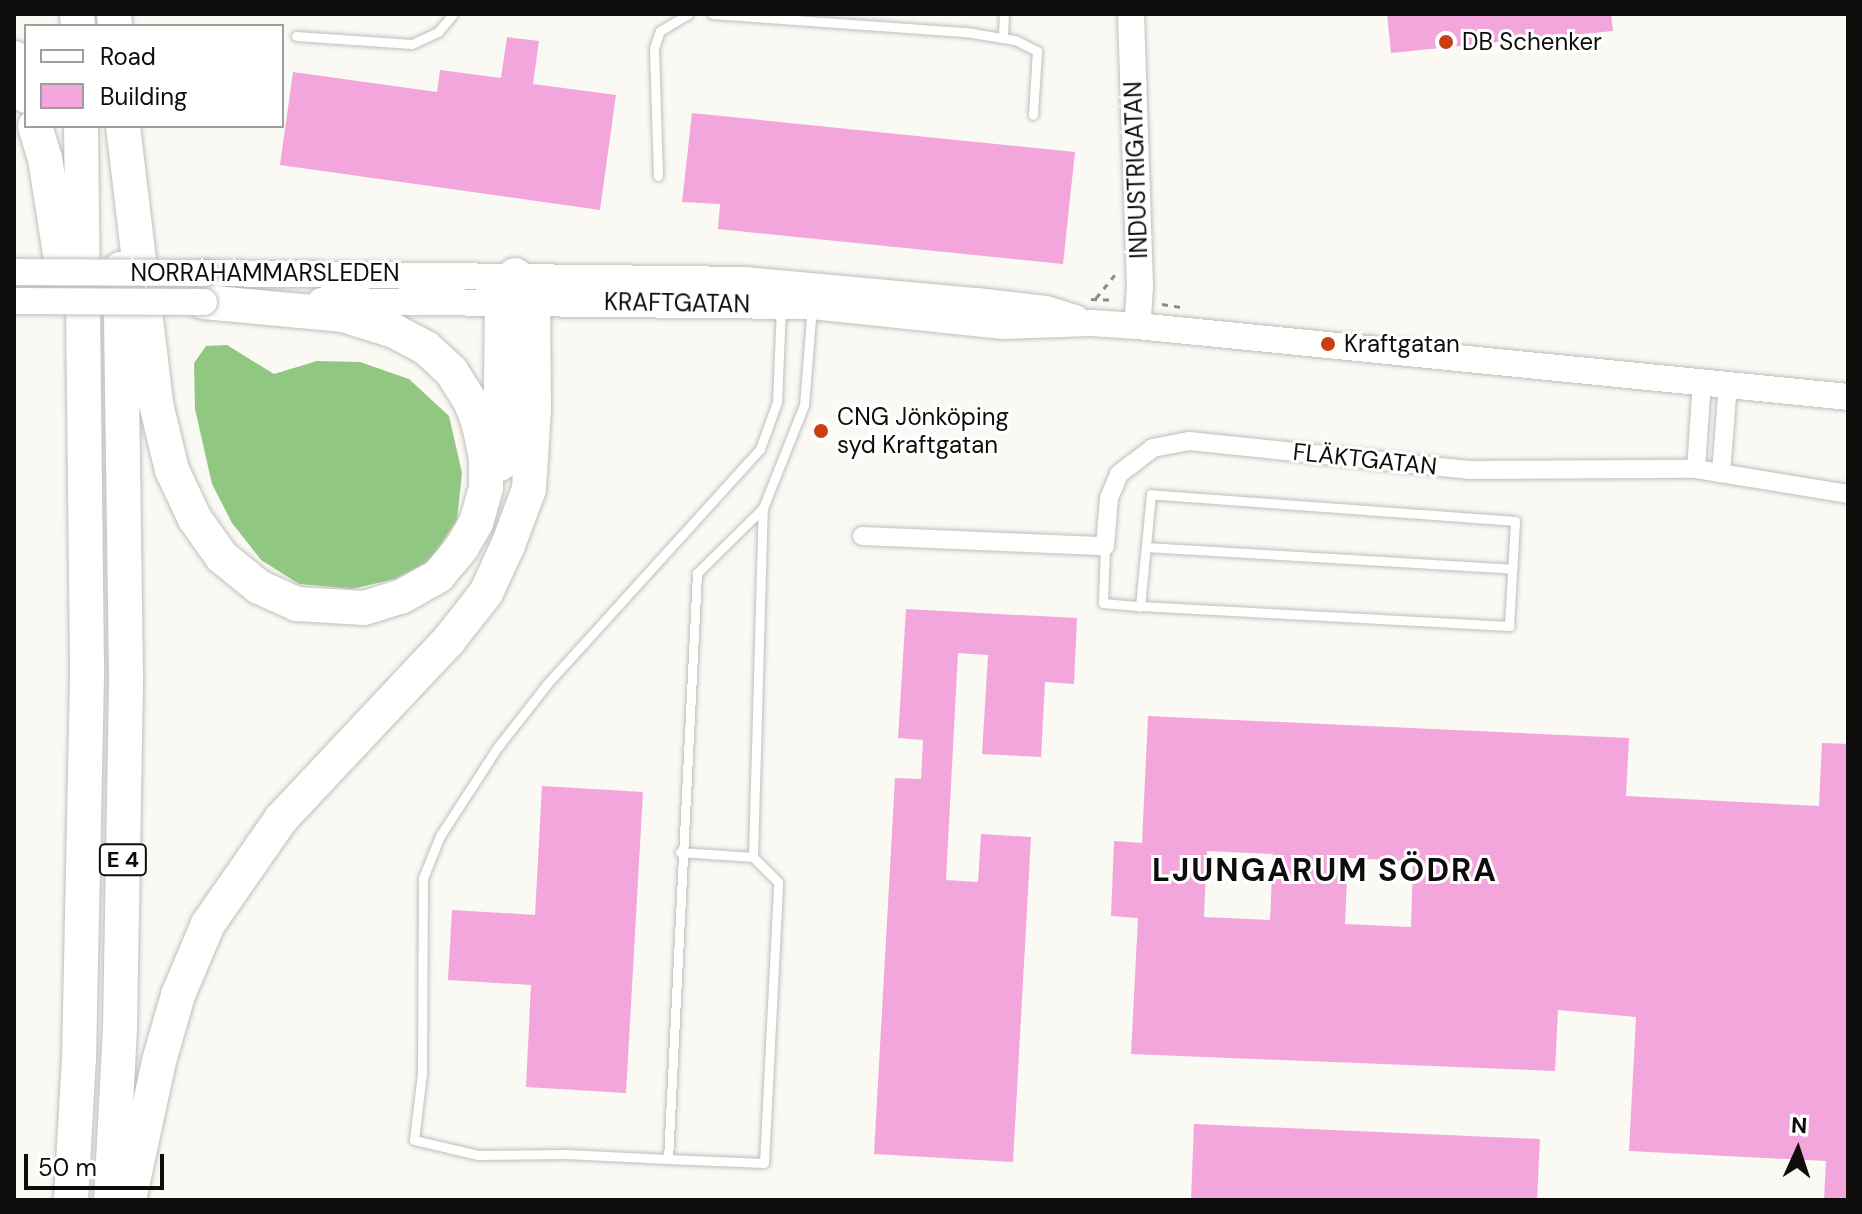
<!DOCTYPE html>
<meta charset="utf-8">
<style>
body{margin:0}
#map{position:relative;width:1862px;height:1214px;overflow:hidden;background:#fbf9f4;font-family:"DM Sans",sans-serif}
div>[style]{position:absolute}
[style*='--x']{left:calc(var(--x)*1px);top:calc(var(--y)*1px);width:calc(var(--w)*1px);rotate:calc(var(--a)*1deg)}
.forest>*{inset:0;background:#90c781}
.building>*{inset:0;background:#f3a6dc}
.path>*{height:3px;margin-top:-1.5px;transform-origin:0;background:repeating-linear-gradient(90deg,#8b8986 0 6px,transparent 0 12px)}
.roads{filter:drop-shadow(0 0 2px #c0beba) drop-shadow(0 0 2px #c0beba)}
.lane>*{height:9px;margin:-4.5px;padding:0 4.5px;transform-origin:4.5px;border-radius:4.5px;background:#fff}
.street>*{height:18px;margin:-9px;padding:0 9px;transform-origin:9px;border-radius:9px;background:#fff}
.secondary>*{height:26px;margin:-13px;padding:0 13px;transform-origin:13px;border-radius:13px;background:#fff}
.highway>*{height:34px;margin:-17px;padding:0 17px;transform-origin:17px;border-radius:17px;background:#fff}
.bridges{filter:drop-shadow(0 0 2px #c0beba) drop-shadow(0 0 2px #c0beba)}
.secondary-bridge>*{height:26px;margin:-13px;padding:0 13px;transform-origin:13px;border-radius:13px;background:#fff}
.dots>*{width:22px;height:22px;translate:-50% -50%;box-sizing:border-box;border:4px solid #fff;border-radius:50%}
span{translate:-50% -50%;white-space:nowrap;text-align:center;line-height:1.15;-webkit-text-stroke:6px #fff;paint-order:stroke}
.shield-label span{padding:2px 6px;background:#fff;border:2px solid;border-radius:6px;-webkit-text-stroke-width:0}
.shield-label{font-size:22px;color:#0e0d0c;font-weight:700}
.poi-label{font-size:24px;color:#0e0d0c}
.left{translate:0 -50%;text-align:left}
.street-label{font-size:24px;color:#0e0d0c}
.district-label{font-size:32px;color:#0e0d0c;font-weight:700;letter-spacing:2px}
.frame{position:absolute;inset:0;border:16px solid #0e0d0c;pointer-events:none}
.legend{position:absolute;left:24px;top:24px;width:260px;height:104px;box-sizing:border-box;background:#fff;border:2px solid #9f9e9e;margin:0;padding:10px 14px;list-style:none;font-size:24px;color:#0e0d0c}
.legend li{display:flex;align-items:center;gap:16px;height:40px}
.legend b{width:40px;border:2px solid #9f9e9e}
.north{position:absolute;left:1758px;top:1110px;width:80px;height:80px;-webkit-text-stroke:6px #fff;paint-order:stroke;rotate:3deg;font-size:22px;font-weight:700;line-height:32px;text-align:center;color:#0e0d0c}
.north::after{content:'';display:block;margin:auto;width:28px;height:36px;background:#0e0d0c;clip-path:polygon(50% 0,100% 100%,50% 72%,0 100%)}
.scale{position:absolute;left:24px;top:1154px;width:140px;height:36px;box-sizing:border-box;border:4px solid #0e0d0c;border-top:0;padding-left:10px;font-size:24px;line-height:28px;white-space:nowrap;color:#0e0d0c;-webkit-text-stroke:6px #fff;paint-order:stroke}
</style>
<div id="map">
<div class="forest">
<div style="clip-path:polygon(227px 345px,274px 374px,317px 361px,360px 362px,409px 379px,449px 416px,462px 473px,457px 520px,430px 561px,395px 579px,352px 589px,299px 584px,261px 560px,232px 523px,212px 484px,195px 409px,194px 363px,206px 346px)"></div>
</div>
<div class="building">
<div style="clip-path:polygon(1387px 14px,1611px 14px,1613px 31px,1391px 53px)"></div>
<div style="clip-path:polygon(507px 37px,539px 41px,533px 84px,616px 95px,600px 210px,280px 165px,293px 72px,437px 92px,440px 70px,501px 78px)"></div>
<div style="clip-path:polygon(692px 113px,1075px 152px,1063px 264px,718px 229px,720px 204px,682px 202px)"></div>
<div style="clip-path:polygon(906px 609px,1077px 618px,1074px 684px,1045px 682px,1041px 757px,982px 754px,988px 655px,958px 653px,946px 880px,978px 882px,981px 834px,1031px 837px,1013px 1162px,874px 1154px,895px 778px,921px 779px,923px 740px,898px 738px)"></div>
<div style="clip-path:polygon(evenodd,1148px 716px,1629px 738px,1626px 796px,1819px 806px,1822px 743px,1848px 744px,1848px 1200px,1824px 1200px,1826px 1161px,1629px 1151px,1636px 1017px,1558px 1010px,1555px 1071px,1131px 1054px,1138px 918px,1111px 916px,1114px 841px,1142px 843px,1148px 716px,1207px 851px,1273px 854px,1270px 920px,1204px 917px,1207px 851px,1148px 716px,1348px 858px,1413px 861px,1411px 927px,1345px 924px,1348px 858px)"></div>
<div style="clip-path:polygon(542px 786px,643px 792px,626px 1093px,526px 1087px,531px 985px,448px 980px,452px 910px,535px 915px)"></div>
<div style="clip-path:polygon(1194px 1124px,1540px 1139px,1537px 1200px,1191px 1200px)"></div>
</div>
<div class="path">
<div style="--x:1096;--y:298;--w:32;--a:-51"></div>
<div style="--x:1091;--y:299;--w:24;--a:2"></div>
<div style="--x:1162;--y:304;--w:20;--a:9"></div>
</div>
<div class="roads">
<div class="lane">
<div style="--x:712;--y:14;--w:255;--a:4.1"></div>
<div style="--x:966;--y:32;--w:50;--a:9.3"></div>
<div style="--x:1015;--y:40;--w:25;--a:27"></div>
<div style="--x:1037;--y:51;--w:64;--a:93.6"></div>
<div style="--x:296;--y:36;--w:116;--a:3.9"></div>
<div style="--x:412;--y:44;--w:29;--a:-25"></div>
<div style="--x:438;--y:32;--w:23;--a:-50"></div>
<div style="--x:1003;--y:38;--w:24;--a:-88"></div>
<div style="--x:658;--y:176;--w:128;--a:-91.8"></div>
<div style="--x:654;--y:48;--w:18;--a:-71"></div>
<div style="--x:660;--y:31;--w:33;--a:-31"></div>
<div style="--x:800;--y:283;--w:26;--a:62"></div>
<div style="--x:812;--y:306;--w:99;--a:94.6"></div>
<div style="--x:804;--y:405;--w:111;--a:111.7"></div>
<div style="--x:763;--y:508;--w:93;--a:135.4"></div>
<div style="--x:697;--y:573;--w:587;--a:92.83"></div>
<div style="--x:668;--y:1159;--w:102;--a:-177.2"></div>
<div style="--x:566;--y:1154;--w:88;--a:179.3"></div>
<div style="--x:478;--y:1155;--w:66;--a:-166.8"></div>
<div style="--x:414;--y:1140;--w:67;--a:-83.2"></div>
<div style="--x:422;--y:1073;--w:195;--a:-89.7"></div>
<div style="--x:423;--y:878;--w:45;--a:-68"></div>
<div style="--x:440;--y:836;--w:105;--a:-57.1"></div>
<div style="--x:497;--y:748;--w:81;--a:-52"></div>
<div style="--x:547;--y:684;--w:317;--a:-47.8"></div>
<div style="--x:760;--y:449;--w:50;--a:-70.1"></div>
<div style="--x:777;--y:402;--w:97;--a:-87.6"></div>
<div style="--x:781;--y:305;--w:29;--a:-49"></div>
<div style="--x:1105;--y:546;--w:57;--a:92"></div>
<div style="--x:1103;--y:603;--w:37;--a:5"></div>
<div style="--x:1140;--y:606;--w:370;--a:3.1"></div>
<div style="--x:1509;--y:626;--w:105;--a:-86.7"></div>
<div style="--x:1515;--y:521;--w:365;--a:-175.8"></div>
<div style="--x:1151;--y:494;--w:113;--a:95.6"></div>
<div style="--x:1146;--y:547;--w:367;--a:3.4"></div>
<div style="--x:680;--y:852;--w:73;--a:3.9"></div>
<div style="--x:668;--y:1159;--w:96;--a:2.4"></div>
<div style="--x:764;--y:1163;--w:281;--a:-87.1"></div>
<div style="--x:778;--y:882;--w:35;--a:-135"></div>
<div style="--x:753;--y:857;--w:348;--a:-88.4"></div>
</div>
<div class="street">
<div style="--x:1696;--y:469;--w:87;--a:-86.1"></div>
<div style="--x:1721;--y:473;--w:89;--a:-85.5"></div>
<div style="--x:862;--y:536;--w:243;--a:2.4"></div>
<div style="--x:1105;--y:546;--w:48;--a:-85.2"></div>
<div style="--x:1109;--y:498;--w:26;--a:-67"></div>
<div style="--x:1119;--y:474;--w:43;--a:-37.4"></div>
<div style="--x:1153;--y:448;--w:37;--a:-11"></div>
<div style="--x:1189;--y:441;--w:281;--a:5.9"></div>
<div style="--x:1469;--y:470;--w:227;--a:-0.3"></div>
<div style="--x:1696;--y:469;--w:154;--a:9.3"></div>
</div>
<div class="secondary">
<div style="--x:1131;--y:14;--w:273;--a:88.1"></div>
<div style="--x:1140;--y:287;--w:39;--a:94"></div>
<div style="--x:205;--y:273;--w:539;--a:0.74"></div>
<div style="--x:744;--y:280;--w:234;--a:5.2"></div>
<div style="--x:977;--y:301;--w:69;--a:6.6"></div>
<div style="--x:1046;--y:309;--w:31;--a:17"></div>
<div style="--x:321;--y:301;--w:491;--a:0.6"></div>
<div style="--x:812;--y:306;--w:192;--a:6"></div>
<div style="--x:1003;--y:326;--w:88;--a:-2"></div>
<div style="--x:1091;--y:323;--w:46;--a:3.7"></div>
<div style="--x:1137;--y:326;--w:715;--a:5.7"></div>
</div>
<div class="highway">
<div style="--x:77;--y:14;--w:12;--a:85"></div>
<div style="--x:114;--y:14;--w:12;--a:85"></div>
<div style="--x:14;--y:58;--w:40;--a:72"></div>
<div style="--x:35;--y:126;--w:34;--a:73"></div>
<div style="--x:45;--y:158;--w:122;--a:81.1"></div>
<div style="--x:123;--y:126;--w:280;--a:83.2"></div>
<div style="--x:156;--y:404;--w:68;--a:76.4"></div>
<div style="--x:172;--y:470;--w:54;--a:64.9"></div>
<div style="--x:195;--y:519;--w:47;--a:54.6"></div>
<div style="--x:222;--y:557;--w:48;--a:39"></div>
<div style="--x:259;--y:587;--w:42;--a:24.1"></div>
<div style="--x:297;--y:604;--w:67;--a:3.4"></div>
<div style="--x:364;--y:608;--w:39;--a:-17"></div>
<div style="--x:401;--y:597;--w:43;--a:-29.6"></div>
<div style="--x:438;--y:576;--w:38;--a:-50"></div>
<div style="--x:462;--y:547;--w:28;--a:-60"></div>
<div style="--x:476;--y:523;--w:37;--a:-74"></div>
<div style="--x:486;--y:487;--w:29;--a:-90"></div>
<div style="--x:486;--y:458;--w:35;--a:-102"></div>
<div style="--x:479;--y:424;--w:25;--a:-111"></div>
<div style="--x:470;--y:401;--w:34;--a:-122"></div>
<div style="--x:452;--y:372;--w:35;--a:-137"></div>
<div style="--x:426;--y:348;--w:36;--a:-152"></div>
<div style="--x:394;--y:331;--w:52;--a:-162.3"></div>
<div style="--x:344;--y:315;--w:141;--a:-174.7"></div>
<div style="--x:500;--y:464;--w:163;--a:-89.3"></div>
<div style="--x:502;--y:301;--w:29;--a:-63"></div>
<div style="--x:71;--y:1200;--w:141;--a:-86.8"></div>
<div style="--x:79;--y:1059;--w:391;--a:-88.8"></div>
<div style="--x:87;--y:668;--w:542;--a:-90.63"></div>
<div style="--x:111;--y:1200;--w:172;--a:-87"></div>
<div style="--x:120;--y:1028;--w:353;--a:-89"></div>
<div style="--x:126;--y:675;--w:406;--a:-90.8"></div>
<div style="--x:129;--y:1200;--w:142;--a:-77.8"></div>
<div style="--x:159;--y:1061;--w:69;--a:-73.9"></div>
<div style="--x:178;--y:995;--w:77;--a:-67.1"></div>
<div style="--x:208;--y:924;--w:128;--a:-55.2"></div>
<div style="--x:281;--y:819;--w:245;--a:-46.8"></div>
<div style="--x:449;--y:640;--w:60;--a:-51.8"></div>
<div style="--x:486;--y:593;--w:53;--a:-65.4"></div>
<div style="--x:508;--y:545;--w:60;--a:-69.4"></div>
<div style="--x:529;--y:489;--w:80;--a:-86.4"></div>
<div style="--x:534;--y:409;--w:107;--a:-90.5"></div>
<div style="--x:533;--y:302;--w:32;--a:-124"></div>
</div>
</div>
<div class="bridges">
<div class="secondary-bridge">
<div style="--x:14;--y:272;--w:191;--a:0.3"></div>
<div style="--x:14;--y:301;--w:190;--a:0.3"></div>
</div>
</div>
<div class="dots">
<div style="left:1446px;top:42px;background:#c83f14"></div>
<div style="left:1328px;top:344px;background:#c83f14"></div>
<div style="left:821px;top:431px;background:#c83f14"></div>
</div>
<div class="shield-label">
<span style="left:123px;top:860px">E 4</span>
</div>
<div class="poi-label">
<span class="left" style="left:1462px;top:42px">DB Schenker</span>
<span class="left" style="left:1344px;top:344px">Kraftgatan</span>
<span class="left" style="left:837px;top:431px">CNG Jönköping<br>syd Kraftgatan</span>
</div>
<div class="street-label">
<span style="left:1136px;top:170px;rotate:-92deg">INDUSTRIGATAN</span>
<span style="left:265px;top:273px">NORRAHAMMARSLEDEN</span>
<span style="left:677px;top:303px;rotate:1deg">KRAFTGATAN</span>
<span style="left:1365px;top:459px;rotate:6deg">FLÄKTGATAN</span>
</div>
<div class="district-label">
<span style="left:1325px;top:870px">LJUNGARUM SÖDRA</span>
</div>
<div class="frame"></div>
<ul class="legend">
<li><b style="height:10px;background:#fff"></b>Road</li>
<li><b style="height:22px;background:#f3a6dc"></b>Building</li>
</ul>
<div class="north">N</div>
<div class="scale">50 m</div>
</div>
